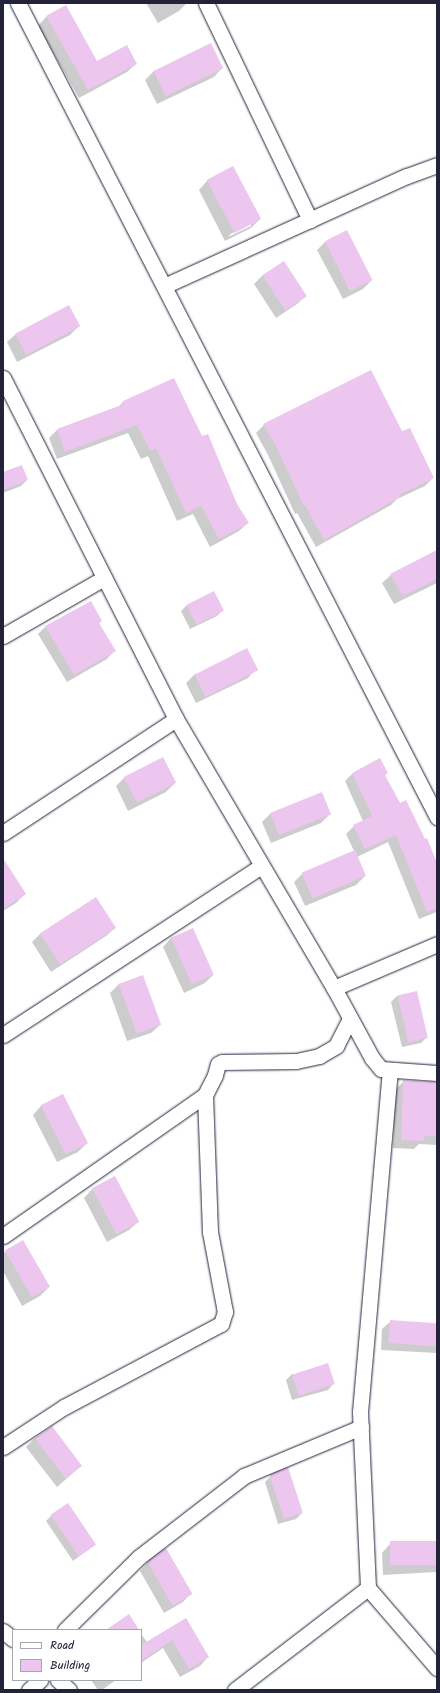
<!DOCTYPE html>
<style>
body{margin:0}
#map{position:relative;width:440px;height:1693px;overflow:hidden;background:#fff;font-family:Kalam,sans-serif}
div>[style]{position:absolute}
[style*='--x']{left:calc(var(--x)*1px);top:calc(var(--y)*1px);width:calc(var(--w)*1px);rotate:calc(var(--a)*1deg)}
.shadow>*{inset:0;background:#0003}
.building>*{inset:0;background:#edc6ef;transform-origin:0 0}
.roads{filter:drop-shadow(0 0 1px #22223b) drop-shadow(0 0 1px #22223b)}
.minor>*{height:15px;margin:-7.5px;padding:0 7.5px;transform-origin:7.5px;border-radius:7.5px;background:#fff}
span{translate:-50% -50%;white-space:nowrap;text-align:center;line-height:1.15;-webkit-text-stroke:3px #fff;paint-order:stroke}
.frame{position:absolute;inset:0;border:4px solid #22223b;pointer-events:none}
.legend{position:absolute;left:12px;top:1629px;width:130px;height:52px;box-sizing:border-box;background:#fff;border:1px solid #a7a7b1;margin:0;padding:5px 7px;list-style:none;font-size:12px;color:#22223b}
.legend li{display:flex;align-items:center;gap:8px;height:20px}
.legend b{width:20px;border:1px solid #a7a7b1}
</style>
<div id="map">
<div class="shadow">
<div style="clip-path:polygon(146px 3px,187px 3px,179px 11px,158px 23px)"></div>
<div style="clip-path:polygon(66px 7px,97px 63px,136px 64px,127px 72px,79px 98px,38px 26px,46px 17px)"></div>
<div style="clip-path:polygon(222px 68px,214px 77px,157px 104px,145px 80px,154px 71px)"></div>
<div style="clip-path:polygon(evenodd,233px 168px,260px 219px,251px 228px,225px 241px,199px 190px,207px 181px,233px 168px,251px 223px,251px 226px,230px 236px,229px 235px,251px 223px)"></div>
<div style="clip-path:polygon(326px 241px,372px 280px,363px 289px,343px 299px,317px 250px)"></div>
<div style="clip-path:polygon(263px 275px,306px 296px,297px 304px,276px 318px,254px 284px)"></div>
<div style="clip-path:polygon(79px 326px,70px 335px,17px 362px,7px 342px,16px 334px)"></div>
<div style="clip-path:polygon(173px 379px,236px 504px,248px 523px,239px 531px,210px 547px,193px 514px,177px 521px,148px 456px,141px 459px,128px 433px,57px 459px,49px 438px,57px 430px,118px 407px,123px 402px)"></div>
<div style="clip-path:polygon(264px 425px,433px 478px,425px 486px,397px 499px,391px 505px,316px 547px,297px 513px,295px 514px,268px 455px,256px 433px)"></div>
<div style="clip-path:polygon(3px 473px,27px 480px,21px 486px,3px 493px)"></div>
<div style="clip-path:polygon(437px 551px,437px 583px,394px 604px,382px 583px,391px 575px)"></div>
<div style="clip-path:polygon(187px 605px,223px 610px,217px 616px,190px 629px,181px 611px)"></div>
<div style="clip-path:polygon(98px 624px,114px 651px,107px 659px,67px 682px,38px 634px,46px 626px)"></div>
<div style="clip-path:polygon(256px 669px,248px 678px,196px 703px,186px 683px,195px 674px)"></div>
<div style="clip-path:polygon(163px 759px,175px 783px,166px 792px,128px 811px,116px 786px,124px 778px)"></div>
<div style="clip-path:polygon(387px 773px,384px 776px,437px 866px,437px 912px,419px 919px,388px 842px,357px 857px,365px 876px,356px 885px,305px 906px,294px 882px,303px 873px,354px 851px,346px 834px,354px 826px,363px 821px,345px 781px,352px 774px)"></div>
<div style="clip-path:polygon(271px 813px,330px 814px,321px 823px,271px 843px,262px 822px)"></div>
<div style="clip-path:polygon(3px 860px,25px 894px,16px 903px,3px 911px)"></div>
<div style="clip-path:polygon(96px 898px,115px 928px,106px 936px,51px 972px,32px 942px,40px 934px)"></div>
<div style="clip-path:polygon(171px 938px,213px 975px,205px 983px,184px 993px,163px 947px)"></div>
<div style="clip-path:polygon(119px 984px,160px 1025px,151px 1033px,127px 1041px,110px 993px)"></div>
<div style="clip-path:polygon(416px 992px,427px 1037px,421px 1043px,402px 1047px,391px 1002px,397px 996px)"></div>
<div style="clip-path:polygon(404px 1081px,437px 1086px,437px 1145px,419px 1144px,414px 1149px,393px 1148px,395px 1090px)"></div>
<div style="clip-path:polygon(63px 1095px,87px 1143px,78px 1152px,57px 1162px,33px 1115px,41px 1106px)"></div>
<div style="clip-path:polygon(92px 1189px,138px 1222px,129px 1230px,107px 1242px,84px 1198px)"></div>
<div style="clip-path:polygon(23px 1241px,49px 1287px,40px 1296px,22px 1306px,3px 1271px,3px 1253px)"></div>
<div style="clip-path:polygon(390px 1322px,437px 1324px,437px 1353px,381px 1350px,382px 1329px)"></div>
<div style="clip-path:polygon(292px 1374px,333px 1384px,328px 1390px,292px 1400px,286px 1380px)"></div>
<div style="clip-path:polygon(51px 1427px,81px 1466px,57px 1487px,26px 1447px,35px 1438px)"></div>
<div style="clip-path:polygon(271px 1476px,302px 1513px,296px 1519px,278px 1524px,265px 1482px)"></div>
<div style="clip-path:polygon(52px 1515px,95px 1545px,73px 1561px,46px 1521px)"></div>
<div style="clip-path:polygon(437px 1542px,437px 1572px,383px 1575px,382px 1553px,390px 1544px)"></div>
<div style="clip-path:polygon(148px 1562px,191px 1593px,183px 1602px,164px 1613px,140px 1571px)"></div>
<div style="clip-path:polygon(186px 1619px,208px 1657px,200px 1666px,180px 1677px,163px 1648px,141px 1663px,141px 1634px,147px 1642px)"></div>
<div style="clip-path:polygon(91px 1680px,116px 1680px,102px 1690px,98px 1690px)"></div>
</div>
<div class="building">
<div style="clip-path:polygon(66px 5px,97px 61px,127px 45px,137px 64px,88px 90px,46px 16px)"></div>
<div style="left:211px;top:43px;width:28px;height:64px;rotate:64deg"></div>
<div style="left:233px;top:166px;width:60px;height:30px;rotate:62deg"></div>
<div style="left:347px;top:230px;width:56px;height:25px;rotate:63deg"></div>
<div style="left:284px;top:261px;width:42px;height:26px;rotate:57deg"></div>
<div style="left:69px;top:305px;width:24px;height:61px;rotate:62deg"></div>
<div style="clip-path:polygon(371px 370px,402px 431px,410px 428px,434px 478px,399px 495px,400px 497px,324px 540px,305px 505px,304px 506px,276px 446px,263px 424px)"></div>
<div style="clip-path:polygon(174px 378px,202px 436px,208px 434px,237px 504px,249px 523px,219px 539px,201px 506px,186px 513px,156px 448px,150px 451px,137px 425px,65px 452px,57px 429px,124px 404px,123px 401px)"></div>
<div style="clip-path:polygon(22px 465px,28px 480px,3px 490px,3px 472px)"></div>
<div style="clip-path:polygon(437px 550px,437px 579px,403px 596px,390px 574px)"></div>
<div style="left:214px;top:591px;width:22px;height:31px;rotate:63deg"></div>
<div style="clip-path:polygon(91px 601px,102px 621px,99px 623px,116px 651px,74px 675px,45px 626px)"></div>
<div style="left:247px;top:648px;width:25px;height:59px;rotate:63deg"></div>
<div style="left:163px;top:757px;width:29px;height:44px;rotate:63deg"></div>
<div style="clip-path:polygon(380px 758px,388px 773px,385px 775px,400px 803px,406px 800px,425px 839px,427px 838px,437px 863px,437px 908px,427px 912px,396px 835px,365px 849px,353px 825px,372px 816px,352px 773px)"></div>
<div style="left:322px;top:792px;width:24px;height:56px;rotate:68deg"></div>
<div style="left:355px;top:850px;width:28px;height:58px;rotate:67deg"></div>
<div style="clip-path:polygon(3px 858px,26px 894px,3px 909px)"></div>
<div style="left:96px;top:897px;width:37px;height:67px;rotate:57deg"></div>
<div style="left:193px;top:928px;width:51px;height:24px;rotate:66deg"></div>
<div style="left:143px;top:975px;width:53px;height:26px;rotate:70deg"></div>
<div style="left:417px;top:991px;width:48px;height:20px;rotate:77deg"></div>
<div style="clip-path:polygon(403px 1080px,437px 1082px,437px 1136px,424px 1136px,424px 1141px,401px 1140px)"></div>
<div style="left:63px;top:1094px;width:55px;height:25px;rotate:63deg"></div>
<div style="left:115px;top:1176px;width:52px;height:26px;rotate:62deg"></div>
<div style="left:23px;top:1240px;width:54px;height:21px;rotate:60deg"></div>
<div style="left:390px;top:1320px;width:47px;height:23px;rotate:4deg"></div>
<div style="left:328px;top:1363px;width:22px;height:38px;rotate:72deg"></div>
<div style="left:52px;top:1426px;width:50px;height:21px;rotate:53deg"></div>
<div style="left:288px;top:1467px;width:48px;height:20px;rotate:72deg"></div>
<div style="left:68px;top:1503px;width:50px;height:21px;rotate:56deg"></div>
<div style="left:437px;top:1541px;width:24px;height:47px;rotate:90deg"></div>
<div style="left:166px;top:1548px;width:53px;height:23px;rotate:60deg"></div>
<div style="clip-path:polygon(129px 1614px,139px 1630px,106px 1630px)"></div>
<div style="clip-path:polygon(186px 1618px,209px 1657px,189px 1669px,172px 1640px,141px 1661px,141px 1645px)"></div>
</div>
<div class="roads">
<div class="minor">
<div style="--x:18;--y:3;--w:916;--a:62.76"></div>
<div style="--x:206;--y:3;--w:241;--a:64.4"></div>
<div style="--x:164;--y:286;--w:267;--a:-24.4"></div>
<div style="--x:407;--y:176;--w:32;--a:-20"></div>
<div style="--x:3;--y:378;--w:382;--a:63.1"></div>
<div style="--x:176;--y:719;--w:312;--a:59.6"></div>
<div style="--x:334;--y:988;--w:80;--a:61.5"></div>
<div style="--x:372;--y:1058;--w:14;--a:51"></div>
<div style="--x:381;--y:1069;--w:56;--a:4.1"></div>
<div style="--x:3;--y:636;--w:116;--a:-29.9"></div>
<div style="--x:3;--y:833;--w:207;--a:-33.4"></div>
<div style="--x:334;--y:988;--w:112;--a:-23.1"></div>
<div style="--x:3;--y:1035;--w:308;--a:-33.2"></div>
<div style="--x:3;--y:1236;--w:246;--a:-34.9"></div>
<div style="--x:3;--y:1447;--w:73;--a:-33.3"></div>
<div style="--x:64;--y:1407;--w:178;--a:-27.9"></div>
<div style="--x:221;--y:1324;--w:13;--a:-72"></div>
<div style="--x:225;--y:1312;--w:81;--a:-100.6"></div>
<div style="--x:210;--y:1232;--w:137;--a:-92.1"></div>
<div style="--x:205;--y:1095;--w:22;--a:-63"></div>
<div style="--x:215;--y:1075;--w:11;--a:-75"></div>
<div style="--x:218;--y:1064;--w:4;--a:-27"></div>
<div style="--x:222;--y:1062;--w:74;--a:-0.8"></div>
<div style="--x:296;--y:1061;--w:24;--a:-12"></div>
<div style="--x:319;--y:1056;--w:20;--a:-30"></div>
<div style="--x:336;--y:1046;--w:31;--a:-63"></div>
<div style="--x:368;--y:1588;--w:106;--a:49.2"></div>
<div style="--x:65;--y:1630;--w:104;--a:-44.6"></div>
<div style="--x:139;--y:1557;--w:133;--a:-37.6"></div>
<div style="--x:244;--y:1476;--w:127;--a:-22.7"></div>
<div style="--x:3;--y:1631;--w:13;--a:39"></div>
<div style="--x:58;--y:1680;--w:15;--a:42"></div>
<div style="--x:29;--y:1690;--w:15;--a:-42"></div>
<div style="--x:235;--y:1690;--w:168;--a:-37.5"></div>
<div style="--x:368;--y:1588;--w:176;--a:-92.6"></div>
<div style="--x:360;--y:1412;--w:342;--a:-85"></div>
</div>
</div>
<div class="frame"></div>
<ul class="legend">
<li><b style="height:5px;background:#fff"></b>Road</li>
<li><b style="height:11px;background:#edc6ef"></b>Building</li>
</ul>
</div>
